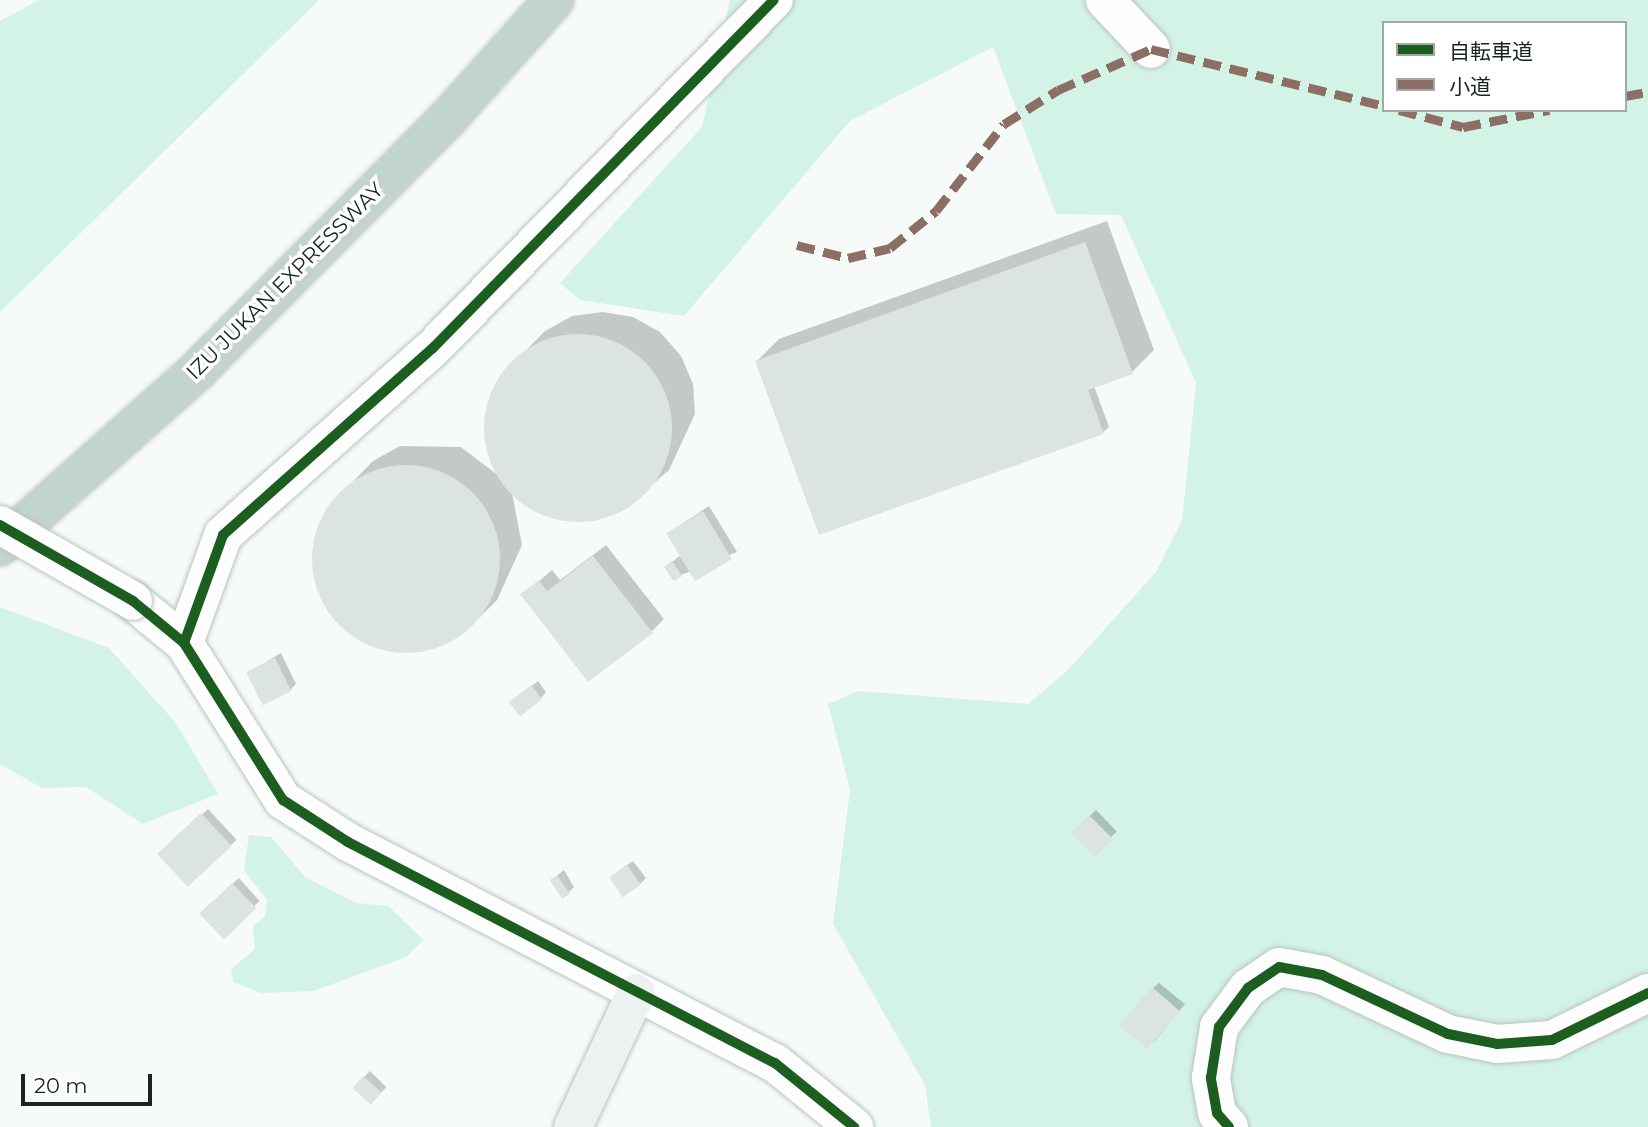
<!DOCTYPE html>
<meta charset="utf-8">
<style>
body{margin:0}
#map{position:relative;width:1648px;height:1127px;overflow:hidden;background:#f6fbf9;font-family:Montserrat,"Noto Sans JP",sans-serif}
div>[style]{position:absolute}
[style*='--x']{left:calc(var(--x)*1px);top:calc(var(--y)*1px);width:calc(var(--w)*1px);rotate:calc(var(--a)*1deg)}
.green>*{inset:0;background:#d3f3e6}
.shadow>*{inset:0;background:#0003;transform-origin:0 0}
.building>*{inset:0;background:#dce4e1;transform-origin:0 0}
.round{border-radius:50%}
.roads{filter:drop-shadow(0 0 2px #bbc3c0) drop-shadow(0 0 2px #bbc3c0)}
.street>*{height:38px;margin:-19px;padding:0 19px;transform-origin:19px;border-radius:19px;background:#fefefe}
.secondary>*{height:38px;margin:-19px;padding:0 19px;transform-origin:19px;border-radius:19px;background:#edf2f0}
.highway>*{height:38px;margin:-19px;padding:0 19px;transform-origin:19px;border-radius:19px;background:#c3d4cf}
.bridges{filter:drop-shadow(0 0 2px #bbc3c0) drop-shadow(0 0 2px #bbc3c0)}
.street-bridge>*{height:38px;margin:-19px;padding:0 19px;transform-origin:19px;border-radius:19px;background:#fefefe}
.quiet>*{height:9px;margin-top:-4.5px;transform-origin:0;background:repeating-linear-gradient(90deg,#8d6e63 0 18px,transparent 0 27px)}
.cycleway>*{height:10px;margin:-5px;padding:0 5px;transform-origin:5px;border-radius:5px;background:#1b5e20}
span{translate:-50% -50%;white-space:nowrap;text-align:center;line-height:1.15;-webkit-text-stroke:7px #fff;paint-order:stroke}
.street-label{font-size:21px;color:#192420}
.legend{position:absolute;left:1382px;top:21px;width:245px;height:91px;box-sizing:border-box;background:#fff;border:2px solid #a3a7a6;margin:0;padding:9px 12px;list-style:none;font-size:21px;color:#192420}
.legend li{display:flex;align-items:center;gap:14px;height:35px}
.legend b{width:35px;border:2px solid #a3a7a6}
.scale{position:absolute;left:21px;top:1074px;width:131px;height:32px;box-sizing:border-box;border:4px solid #192420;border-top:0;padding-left:9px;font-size:21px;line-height:24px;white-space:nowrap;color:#192420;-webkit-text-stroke:5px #fff;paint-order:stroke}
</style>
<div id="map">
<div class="green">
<div style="clip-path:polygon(39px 0,319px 0,0 312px,0 21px)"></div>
<div style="clip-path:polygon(evenodd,730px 0,1648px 0,1648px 1127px,931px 1127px,925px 1085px,833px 924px,850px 790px,828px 704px,858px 691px,1028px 704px,1068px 670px,1156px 572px,1182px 521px,1196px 383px,1121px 215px,1056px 214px,993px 47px,850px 121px,684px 316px,580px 300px,560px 283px,702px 127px,730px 0,1384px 23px,1625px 23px,1625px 110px,1384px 110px,1384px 23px)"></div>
<div style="clip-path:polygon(0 607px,109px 648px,176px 723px,218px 794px,143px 824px,86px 787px,42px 788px,0 764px)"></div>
<div style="clip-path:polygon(249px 835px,271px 837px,305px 877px,356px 903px,388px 906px,424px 940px,406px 957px,314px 991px,261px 993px,233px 982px,231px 969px,255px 949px,253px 926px,265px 917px,267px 900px,244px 870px)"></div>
</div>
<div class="shadow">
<div style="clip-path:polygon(1107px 221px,1154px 350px,1132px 372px,1094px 386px,1109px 427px,1103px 432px,757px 361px,779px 339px)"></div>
<div style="clip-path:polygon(603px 312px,633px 317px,660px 332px,681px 356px,693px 384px,695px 414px,669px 470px,622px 511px,593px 521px,562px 520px,533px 510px,512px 493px,522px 545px,497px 600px,474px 623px,450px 641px,421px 651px,390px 651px,361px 640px,337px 621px,313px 565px,328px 507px,373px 461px,400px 446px,461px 447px,504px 480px,485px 435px,500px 377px,545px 331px,572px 316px)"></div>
<div style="clip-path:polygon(709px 506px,737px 552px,681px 575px,665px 567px,681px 555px,668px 533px)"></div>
<div style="clip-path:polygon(606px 545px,664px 619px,652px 631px,523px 595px,552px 570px,560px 580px)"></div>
<div style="clip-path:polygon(281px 653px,296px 684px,290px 690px,248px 673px)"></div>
<div style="clip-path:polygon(538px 681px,546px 692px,541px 698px,517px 697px)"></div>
<div style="left:208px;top:809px;width:42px;height:67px;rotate:47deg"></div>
<div style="left:1096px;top:810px;width:30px;height:31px;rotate:46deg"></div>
<div style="clip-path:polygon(633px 861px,646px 878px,640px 884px,617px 872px)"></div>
<div style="clip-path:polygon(564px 870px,574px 887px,569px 892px,551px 880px)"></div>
<div style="left:239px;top:878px;width:31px;height:52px;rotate:48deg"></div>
<div style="clip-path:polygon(1159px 983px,1185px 1004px,1154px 1042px,1153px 988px)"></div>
<div style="left:370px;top:1071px;width:23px;height:23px;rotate:45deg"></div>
</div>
<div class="building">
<div style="clip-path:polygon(1085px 242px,1133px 374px,1088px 390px,1104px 434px,819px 535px,755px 361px)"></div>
<div class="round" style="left:484px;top:334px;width:188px;height:188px"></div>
<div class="round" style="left:312px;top:465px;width:188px;height:188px"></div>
<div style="left:703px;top:511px;width:56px;height:43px;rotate:59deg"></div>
<div style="clip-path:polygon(593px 556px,653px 633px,588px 682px,520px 594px,539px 580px,547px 591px)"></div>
<div style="left:672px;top:561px;width:18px;height:10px;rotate:56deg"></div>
<div style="left:275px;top:658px;width:37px;height:32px;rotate:64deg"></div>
<div style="left:531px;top:685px;width:18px;height:28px;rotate:52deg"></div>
<div style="left:201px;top:813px;width:45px;height:60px;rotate:47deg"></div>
<div style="left:1089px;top:815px;width:34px;height:25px;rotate:45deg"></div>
<div style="left:627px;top:865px;width:24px;height:22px;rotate:55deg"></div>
<div style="left:557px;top:875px;width:23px;height:9px;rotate:56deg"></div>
<div style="left:232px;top:883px;width:35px;height:45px;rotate:46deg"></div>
<div style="left:1152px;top:987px;width:37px;height:50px;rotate:41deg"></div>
<div style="left:363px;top:1076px;width:25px;height:16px;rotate:42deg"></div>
</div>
<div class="roads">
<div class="street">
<div style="--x:1105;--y:0;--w:67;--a:46.8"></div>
<div style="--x:133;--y:601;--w:66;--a:39.5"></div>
<div style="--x:184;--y:643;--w:186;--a:57.8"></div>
<div style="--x:283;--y:800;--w:77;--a:32.9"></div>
<div style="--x:348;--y:842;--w:481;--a:27.4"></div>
<div style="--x:775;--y:1063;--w:102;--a:39"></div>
<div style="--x:184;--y:643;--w:115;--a:-70.1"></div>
<div style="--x:223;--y:535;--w:281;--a:-41.7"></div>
<div style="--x:433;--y:348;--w:487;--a:-45.6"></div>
<div style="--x:1229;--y:1127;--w:18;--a:-131"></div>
<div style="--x:1217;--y:1113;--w:36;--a:-100"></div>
<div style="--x:1211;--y:1078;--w:52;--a:-81.1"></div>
<div style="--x:1219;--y:1027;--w:49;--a:-53.4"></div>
<div style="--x:1248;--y:988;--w:37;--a:-34"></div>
<div style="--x:1279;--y:967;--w:44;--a:10.5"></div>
<div style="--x:1322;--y:975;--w:139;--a:25.1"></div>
<div style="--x:1448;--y:1034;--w:50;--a:11.5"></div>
<div style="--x:1497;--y:1044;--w:55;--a:-4.2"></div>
<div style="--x:1552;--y:1040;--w:107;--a:-26.1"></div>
</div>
<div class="secondary">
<div style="--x:573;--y:1127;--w:148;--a:-64.8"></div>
</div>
<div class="highway">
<div style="--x:0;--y:546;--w:264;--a:-41.6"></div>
<div style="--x:197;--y:371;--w:358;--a:-45.2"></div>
<div style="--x:449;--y:117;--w:157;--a:-48.1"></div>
</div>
</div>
<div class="bridges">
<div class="street-bridge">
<div style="--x:0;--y:525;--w:153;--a:29.7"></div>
</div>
</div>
<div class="quiet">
<div style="--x:1625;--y:96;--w:23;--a:-10"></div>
<div style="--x:1399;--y:110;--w:66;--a:14.9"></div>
<div style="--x:1463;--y:127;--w:88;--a:-11.2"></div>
<div style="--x:797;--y:245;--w:53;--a:14.3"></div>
<div style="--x:848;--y:258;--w:43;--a:-13.4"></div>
<div style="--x:890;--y:248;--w:59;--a:-38.8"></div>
<div style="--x:936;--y:211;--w:110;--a:-52"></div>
<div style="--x:1004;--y:124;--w:64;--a:-32.2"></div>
<div style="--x:1058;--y:90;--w:102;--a:-23.8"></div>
<div style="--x:1151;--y:49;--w:240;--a:13.7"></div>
</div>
<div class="cycleway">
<div style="--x:0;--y:525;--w:153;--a:29.7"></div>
<div style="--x:133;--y:601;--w:66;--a:39.5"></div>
<div style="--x:184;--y:643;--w:186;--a:57.8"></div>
<div style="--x:283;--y:800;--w:77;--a:32.9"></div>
<div style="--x:348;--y:842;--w:481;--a:27.4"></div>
<div style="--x:775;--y:1063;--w:102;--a:39"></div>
<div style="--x:184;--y:643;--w:115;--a:-70.1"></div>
<div style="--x:223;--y:535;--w:281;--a:-41.7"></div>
<div style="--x:433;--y:348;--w:487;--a:-45.6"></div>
<div style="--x:1229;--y:1127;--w:18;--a:-131"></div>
<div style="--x:1217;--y:1113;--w:36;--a:-100"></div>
<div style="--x:1211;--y:1078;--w:52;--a:-81.1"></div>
<div style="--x:1219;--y:1027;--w:49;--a:-53.4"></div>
<div style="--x:1248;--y:988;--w:37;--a:-34"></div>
<div style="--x:1279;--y:967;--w:44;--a:10.5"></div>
<div style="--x:1322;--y:975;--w:139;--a:25.1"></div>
<div style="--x:1448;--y:1034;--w:50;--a:11.5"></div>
<div style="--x:1497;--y:1044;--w:55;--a:-4.2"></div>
<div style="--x:1552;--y:1040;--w:107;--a:-26.1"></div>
</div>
<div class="street-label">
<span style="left:285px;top:281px;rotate:-45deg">IZU JUKAN EXPRESSWAY</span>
</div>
<ul class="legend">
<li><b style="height:9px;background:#1b5e20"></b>自転車道</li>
<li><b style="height:9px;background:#8d6e63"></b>小道</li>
</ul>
<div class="scale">20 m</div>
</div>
